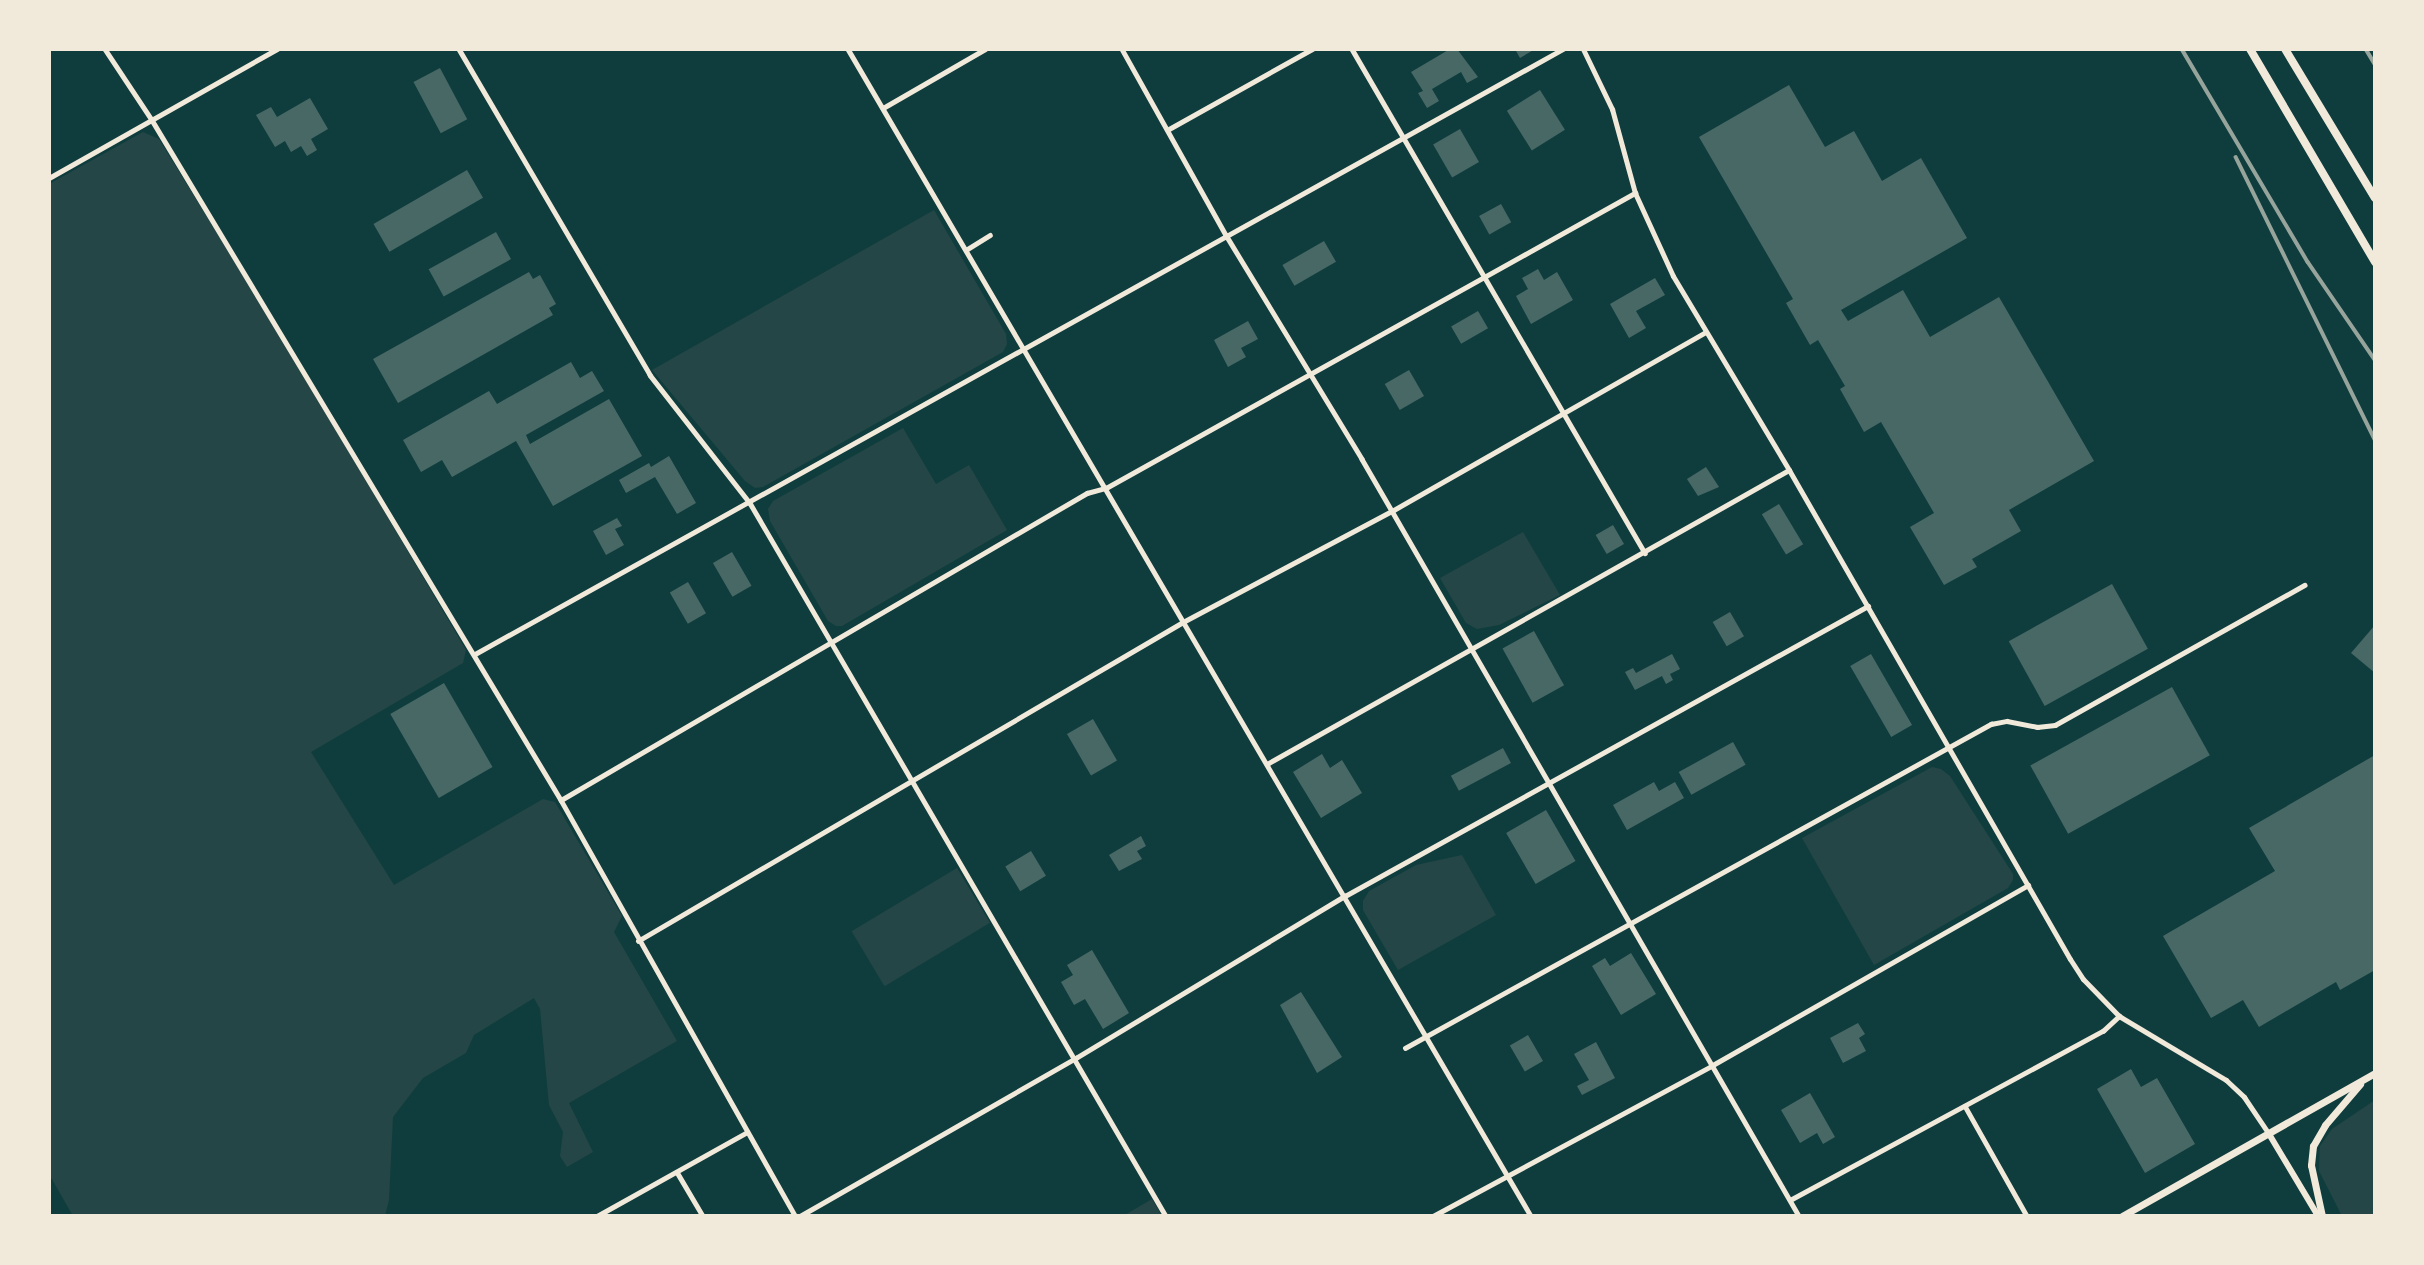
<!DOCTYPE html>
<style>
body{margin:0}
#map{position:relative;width:2424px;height:1265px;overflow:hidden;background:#0f3d3e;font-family:Arial,sans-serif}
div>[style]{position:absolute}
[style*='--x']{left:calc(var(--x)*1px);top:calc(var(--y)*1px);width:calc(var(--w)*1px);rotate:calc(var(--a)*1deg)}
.green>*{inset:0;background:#244646;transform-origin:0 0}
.building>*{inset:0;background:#486865;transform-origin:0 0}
.minor>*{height:4.5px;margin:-2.25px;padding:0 2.25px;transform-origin:2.25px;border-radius:2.25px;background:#f1e9da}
.tertiary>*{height:5px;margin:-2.5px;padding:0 2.5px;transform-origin:2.5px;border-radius:2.5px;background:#f1e9da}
.secondary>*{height:6px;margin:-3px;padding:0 3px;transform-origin:3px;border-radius:3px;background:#f1e9da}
.primary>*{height:7px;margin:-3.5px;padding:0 3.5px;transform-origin:3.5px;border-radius:3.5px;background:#f1e9da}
.motorway>*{height:8px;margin:-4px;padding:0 4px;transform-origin:4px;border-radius:4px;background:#f1e9da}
.rail>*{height:3.5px;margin:-1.75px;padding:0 1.75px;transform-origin:1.75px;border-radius:1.75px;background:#97a49c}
span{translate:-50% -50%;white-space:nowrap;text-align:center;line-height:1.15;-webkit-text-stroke:5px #f1e9da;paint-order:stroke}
.frame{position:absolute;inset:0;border:51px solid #f1e9da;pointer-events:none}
</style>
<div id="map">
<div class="green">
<div style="clip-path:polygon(143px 132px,159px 139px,292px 355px,466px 650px,463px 663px,311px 752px,394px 885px,543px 799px,555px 802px,622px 916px,614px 932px,677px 1041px,569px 1103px,593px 1152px,567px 1167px,560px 1156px,563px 1132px,549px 1105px,540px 1009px,534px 998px,474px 1035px,466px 1053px,423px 1078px,393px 1117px,389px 1200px,385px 1216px,73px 1216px,49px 1174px,49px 184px)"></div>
<div style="clip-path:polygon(934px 210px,1006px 334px,1007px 344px,1003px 352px,763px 487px,755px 488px,745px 481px,652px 370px)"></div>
<div style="clip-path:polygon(903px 428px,936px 484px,969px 465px,1007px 530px,842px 626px,836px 626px,828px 621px,770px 521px,768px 509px,773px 501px)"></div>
<div style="clip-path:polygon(1523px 532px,1560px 595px,1499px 625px,1477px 629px,1466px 623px,1440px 578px)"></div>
<div style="clip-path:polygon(1932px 767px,1941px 769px,1950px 776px,2013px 874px,2013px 880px,2008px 888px,1874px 965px,1802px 838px)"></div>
<div style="clip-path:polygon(1462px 855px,1496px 915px,1398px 970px,1363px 910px,1363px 901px,1369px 891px,1416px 865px)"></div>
<div style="left:957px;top:868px;width:64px;height:123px;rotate:59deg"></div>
<div style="clip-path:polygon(2375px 1100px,2375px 1216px,2342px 1216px,2319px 1171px,2320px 1146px,2332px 1129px)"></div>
<div style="clip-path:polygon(1152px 1199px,1162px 1216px,1123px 1216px)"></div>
</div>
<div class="building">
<div style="clip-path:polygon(1450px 49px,1457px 49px,1478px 77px,1467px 83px,1461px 72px,1432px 89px,1439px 101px,1427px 108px,1418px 93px,1423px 91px,1411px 72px)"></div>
<div style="clip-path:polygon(1515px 49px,1535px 49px,1520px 58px)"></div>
<div style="left:440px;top:68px;width:58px;height:30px;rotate:62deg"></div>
<div style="clip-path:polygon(1789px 85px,1825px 147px,1854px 131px,1882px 181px,1921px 158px,1967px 238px,1841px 310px,1848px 321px,1903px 290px,1930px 337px,1999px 297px,2094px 461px,2009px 510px,2021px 531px,1972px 559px,1977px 567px,1944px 585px,1910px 527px,1934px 513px,1881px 422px,1864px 432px,1840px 389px,1845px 386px,1818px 340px,1810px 345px,1786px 303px,1793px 299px,1699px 137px)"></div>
<div style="left:1540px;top:90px;width:47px;height:39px;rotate:58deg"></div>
<div style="clip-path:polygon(310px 98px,328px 129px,311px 139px,317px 150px,307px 156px,301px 146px,291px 152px,285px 141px,275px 147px,256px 115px,271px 107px,277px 117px)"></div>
<div style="left:1460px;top:129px;width:38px;height:31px;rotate:60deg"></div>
<div style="left:467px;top:170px;width:32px;height:108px;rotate:60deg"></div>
<div style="left:1501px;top:204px;width:21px;height:25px;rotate:61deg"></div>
<div style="left:496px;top:232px;width:31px;height:77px;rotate:61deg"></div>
<div style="left:1324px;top:241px;width:24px;height:48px;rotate:60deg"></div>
<div style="clip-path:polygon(1538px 269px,1544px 280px,1557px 272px,1573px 300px,1531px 324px,1516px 296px,1528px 289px,1522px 278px)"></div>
<div style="clip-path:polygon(529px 272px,533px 279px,540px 275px,556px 304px,549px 308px,553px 315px,398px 403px,373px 359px)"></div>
<div style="clip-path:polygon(1655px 278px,1665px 295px,1636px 311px,1646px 328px,1629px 338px,1610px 304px)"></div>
<div style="left:1478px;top:311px;width:20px;height:31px;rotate:60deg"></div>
<div style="clip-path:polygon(1248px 321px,1258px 339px,1241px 348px,1246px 357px,1228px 367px,1214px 340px)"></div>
<div style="clip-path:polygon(571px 362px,580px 378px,592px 371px,604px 391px,526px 435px,530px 444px,609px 399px,642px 456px,553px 506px,516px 441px,452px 477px,442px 460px,421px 472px,403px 440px,489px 391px,497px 404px)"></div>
<div style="left:1409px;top:370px;width:30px;height:28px;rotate:60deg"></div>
<div style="clip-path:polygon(669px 456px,696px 503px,677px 514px,655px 477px,626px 493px,619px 480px,649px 463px,651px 467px)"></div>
<div style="clip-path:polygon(1706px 467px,1719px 487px,1698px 496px,1687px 479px)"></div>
<div style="left:1779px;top:504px;width:47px;height:20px;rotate:59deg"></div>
<div style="clip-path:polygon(617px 518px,622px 526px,615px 529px,624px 545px,606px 555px,593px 531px)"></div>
<div style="left:1613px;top:525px;width:22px;height:20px;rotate:60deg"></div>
<div style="left:732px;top:552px;width:39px;height:22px;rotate:60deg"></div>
<div style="left:688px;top:582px;width:36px;height:21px;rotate:60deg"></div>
<div style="left:2112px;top:584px;width:74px;height:118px;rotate:61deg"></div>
<div style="left:1730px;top:612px;width:28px;height:20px;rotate:60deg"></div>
<div style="clip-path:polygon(2375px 625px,2375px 673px,2351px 653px)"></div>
<div style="left:1534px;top:631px;width:62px;height:36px;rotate:61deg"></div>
<div style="clip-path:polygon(1672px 654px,1680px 669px,1670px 674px,1673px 680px,1666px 684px,1662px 676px,1635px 690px,1625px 672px,1633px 668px,1636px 673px)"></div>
<div style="left:1871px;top:654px;width:82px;height:24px;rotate:60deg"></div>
<div style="left:444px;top:683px;width:97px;height:62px;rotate:60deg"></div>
<div style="left:2172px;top:687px;width:78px;height:162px;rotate:61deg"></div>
<div style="left:1093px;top:719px;width:48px;height:30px;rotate:60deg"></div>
<div style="left:1733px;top:742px;width:26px;height:62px;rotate:61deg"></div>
<div style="left:1503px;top:748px;width:17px;height:59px;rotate:62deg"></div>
<div style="clip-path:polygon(1322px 754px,1330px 768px,1342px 760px,1362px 793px,1321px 818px,1293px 772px)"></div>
<div style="clip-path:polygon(2375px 755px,2375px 970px,2340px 990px,2336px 982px,2259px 1027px,2243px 1000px,2211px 1018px,2163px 936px,2275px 871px,2249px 828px)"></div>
<div style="clip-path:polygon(1654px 782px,1659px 791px,1675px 782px,1684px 798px,1627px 830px,1613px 805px)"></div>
<div style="left:1546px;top:810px;width:59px;height:46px;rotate:60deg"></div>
<div style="clip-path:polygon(1141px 836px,1146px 846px,1137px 851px,1142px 859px,1119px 871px,1109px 855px)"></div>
<div style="left:1031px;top:851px;width:29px;height:30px;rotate:59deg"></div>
<div style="clip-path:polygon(1092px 950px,1129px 1013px,1103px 1029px,1085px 999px,1074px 1005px,1061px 982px,1073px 975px,1067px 965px)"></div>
<div style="clip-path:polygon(1631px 953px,1656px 994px,1621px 1015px,1592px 966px,1605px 958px,1610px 966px)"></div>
<div style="clip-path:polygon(1301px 992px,1342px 1057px,1317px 1073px,1280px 1005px)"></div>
<div style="clip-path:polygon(1858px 1023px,1865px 1034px,1859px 1038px,1866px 1051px,1843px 1063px,1830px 1038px)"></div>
<div style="left:1528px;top:1035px;width:30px;height:21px;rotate:60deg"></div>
<div style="clip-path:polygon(1596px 1042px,1615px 1078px,1582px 1095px,1577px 1086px,1589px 1080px,1574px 1054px)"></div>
<div style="clip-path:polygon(2131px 1069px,2141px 1087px,2157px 1078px,2195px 1144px,2145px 1173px,2097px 1089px)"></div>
<div style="clip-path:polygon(1810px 1093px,1835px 1137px,1823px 1144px,1817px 1133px,1800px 1143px,1781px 1110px)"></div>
</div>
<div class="minor">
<div style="--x:105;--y:49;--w:85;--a:56.5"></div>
<div style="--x:152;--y:120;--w:794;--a:58.97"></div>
<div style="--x:561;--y:800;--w:477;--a:60.6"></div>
<div style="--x:459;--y:49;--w:378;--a:59.6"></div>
<div style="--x:650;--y:375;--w:162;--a:52"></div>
<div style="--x:750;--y:503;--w:825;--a:59.74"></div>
<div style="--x:848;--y:49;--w:1352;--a:59.66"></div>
<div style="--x:1122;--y:49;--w:213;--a:60.8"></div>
<div style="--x:1226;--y:235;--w:262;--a:58.7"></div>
<div style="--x:1362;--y:459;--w:874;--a:60"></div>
<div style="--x:1352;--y:49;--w:583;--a:59.83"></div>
<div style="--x:883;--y:108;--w:118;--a:-30"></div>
<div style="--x:1169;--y:129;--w:164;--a:-29.2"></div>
<div style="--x:49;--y:178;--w:262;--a:-29.5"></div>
<div style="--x:966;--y:250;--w:28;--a:-32"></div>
<div style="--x:475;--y:654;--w:1245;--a:-29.08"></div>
<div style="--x:1267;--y:764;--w:599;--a:-29.39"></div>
<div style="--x:561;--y:800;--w:609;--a:-30.27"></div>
<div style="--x:1087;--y:493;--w:20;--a:-15"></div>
<div style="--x:1106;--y:488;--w:606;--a:-29.15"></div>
<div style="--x:638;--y:941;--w:631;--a:-30.34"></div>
<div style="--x:1183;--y:622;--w:237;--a:-28"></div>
<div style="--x:1392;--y:511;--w:361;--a:-29.7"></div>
<div style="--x:1405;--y:1048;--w:670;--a:-28.94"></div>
<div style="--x:1991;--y:724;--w:16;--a:-11"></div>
<div style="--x:2007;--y:721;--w:31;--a:11"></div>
<div style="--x:2037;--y:727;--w:18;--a:-6"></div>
<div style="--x:2055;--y:725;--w:286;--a:-29.3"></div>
<div style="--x:1965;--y:1106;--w:126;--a:60.6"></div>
<div style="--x:677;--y:1172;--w:51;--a:59.4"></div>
<div style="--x:1790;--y:1200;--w:356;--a:-28.4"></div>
<div style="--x:2103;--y:1031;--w:22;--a:-43"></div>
<div style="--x:597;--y:1216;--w:172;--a:-29.2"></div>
<div style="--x:800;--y:1216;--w:318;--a:-29.8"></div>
<div style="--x:1076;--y:1058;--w:314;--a:-31.1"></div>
<div style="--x:1345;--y:896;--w:598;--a:-29.01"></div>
<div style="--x:1433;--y:1216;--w:316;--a:-28.3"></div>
<div style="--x:1711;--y:1066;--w:365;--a:-29.7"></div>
</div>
<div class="tertiary">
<div style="--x:1583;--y:49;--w:67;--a:64.2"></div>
<div style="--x:1612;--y:109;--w:87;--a:74.7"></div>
<div style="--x:1635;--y:193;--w:91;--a:65.4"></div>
<div style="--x:1673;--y:276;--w:226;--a:59.1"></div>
<div style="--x:1789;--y:470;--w:564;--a:60.12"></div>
<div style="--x:2070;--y:959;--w:24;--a:57"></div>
<div style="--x:2083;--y:979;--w:52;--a:45.8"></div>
<div style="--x:2119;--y:1016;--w:125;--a:30.9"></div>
<div style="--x:2226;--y:1080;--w:25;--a:43"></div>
<div style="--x:2244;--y:1097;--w:45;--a:56"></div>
</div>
<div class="secondary">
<div style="--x:2269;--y:1134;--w:96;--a:59.1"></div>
</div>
<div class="primary">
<div style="--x:2122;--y:1216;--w:291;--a:-29.5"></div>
<div style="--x:2322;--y:1216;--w:52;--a:-102.2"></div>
<div style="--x:2311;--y:1165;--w:19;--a:-84"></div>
<div style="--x:2313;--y:1146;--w:24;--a:-60"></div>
<div style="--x:2325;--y:1125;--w:54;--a:-49.5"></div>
</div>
<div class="motorway">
<div style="--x:2250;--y:49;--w:247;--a:59.6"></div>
<div style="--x:2285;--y:49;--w:174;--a:58.9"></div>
</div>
<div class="rail">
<div style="--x:2182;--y:49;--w:247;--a:59.4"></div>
<div style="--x:2308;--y:262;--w:119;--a:55.6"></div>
<div style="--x:2366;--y:49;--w:17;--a:59"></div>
<div style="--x:2236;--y:157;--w:315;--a:63.8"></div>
</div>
<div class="frame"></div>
</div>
